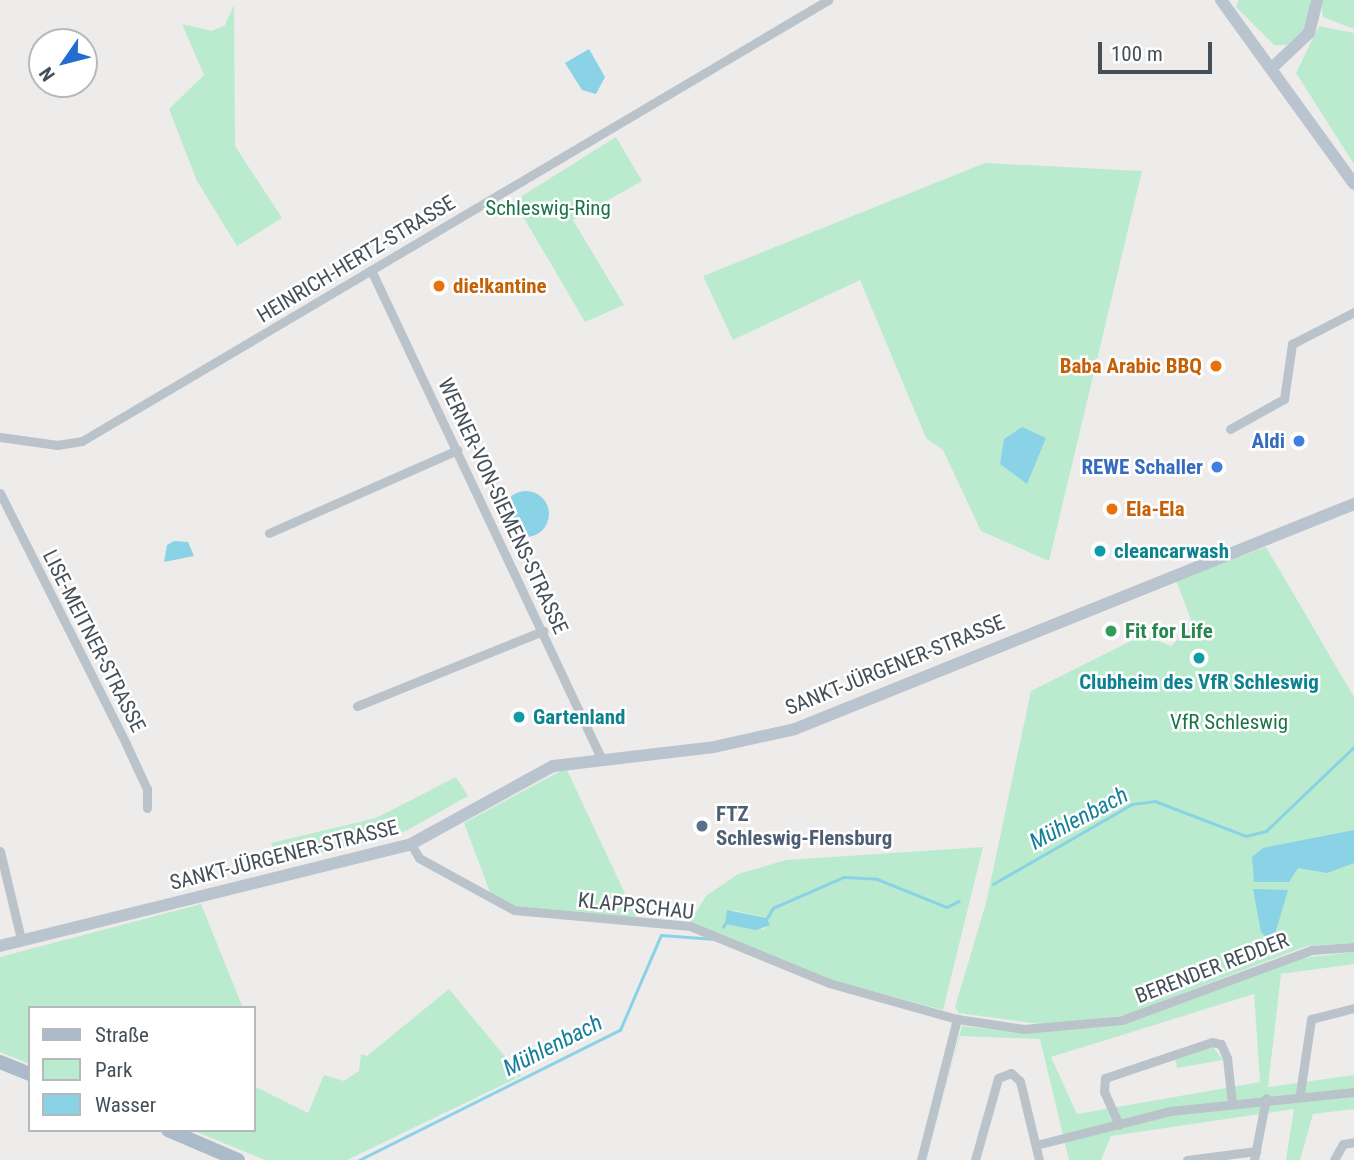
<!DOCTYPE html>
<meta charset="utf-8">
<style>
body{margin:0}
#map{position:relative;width:1354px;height:1160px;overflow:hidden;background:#eeebeb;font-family:"Roboto Condensed",sans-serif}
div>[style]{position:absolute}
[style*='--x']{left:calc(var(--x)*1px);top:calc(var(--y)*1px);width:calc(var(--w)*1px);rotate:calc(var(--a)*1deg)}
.green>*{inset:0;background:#bbebce}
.water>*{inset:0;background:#8ad2e5}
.round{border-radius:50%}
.stream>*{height:2.5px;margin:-1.25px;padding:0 1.25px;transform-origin:1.25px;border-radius:1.25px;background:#8ad2e5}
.street>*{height:9px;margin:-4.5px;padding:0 4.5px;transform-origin:4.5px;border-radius:4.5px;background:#bac3ca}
.secondary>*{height:12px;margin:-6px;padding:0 6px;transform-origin:6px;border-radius:6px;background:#bac4cf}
.primary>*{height:14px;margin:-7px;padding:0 7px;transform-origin:7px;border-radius:7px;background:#acbbc9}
.dots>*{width:19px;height:19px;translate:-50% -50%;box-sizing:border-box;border:4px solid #fff;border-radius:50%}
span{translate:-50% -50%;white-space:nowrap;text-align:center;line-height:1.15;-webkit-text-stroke:5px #fff;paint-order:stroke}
.park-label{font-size:21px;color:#1b7348}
.street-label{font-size:21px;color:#454f57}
.food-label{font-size:21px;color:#c56008;font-weight:700}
.left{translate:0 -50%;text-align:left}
.right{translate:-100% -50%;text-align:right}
.shop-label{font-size:21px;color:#366cbe;font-weight:700}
.culture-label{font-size:21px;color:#0d838f;font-weight:700}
.leisure-label{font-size:21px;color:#27864d;font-weight:700}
.service-label{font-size:21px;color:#4e5e75;font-weight:700}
.water-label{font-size:23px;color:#147e9b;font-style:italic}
.legend{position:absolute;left:28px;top:1006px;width:228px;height:126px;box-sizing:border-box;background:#fff;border:2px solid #b5b9bc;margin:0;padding:9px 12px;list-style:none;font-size:21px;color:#454f57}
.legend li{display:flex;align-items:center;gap:14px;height:35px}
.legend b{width:35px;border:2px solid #b5b9bc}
.north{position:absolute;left:28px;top:28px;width:70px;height:70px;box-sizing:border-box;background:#fff;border:2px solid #b5b9bc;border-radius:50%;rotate:235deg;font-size:19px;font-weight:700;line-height:28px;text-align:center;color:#454f57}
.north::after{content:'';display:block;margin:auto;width:24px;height:32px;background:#236dd0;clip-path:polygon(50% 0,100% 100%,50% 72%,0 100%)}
.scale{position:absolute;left:1098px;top:42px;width:114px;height:32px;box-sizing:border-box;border:4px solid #454f57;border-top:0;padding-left:9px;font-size:21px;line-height:24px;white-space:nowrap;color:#454f57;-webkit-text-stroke:5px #fff;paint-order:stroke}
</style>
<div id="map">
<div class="green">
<div style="clip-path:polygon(1239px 0,1311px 0,1305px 29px,1287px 45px,1274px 45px,1236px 7px)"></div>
<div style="clip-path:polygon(1321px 0,1354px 0,1354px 29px,1323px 17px)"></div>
<div style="clip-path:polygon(234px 5px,235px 146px,282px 218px,237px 246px,197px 181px,169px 109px,204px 75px,182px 24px,212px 31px,225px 25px)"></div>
<div style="clip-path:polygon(1319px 26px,1354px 33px,1354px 164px,1296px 73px)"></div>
<div style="clip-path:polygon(616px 137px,642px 181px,573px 220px,624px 305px,585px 322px,514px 201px)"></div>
<div style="clip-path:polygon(985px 163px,1142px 171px,1049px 561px,981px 531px,943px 450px,926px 438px,860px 280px,733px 340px,703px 276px)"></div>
<div style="clip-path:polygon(1266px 547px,1354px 697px,1354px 943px,1307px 946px,1126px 1015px,1047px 1025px,959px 1013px,955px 1007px,986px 903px,1031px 691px,1143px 635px,1171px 646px,1193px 625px,1176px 580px)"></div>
<div style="clip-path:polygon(566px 768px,636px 917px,513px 906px,491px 895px,464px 823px)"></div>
<div style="clip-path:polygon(456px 777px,468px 796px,406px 831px,280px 863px,271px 843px,376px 818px)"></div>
<div style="clip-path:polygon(evenodd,983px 847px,943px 1010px,828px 979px,690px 922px,706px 896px,738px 874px,786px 860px,983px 847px,732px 910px,767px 918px,764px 929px,727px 924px,732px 910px)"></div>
<div style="clip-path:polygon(201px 904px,243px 1008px,30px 1008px,30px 1064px,0 1052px,0 957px)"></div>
<div style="clip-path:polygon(evenodd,1354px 952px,1354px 964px,1281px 974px,1268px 1087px,1354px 1075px,1354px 1109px,1313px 1114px,1300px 1160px,1286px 1160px,1294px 1109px,1111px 1136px,1101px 1160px,1069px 1160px,1040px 1039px,960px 1036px,926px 1160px,962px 1026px,1024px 1033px,1121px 1024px,1302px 958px,1354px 952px,1254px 994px,1260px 1082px,1077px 1114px,1051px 1057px,1254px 994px)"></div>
<div style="clip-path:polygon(449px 989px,521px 1076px,347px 1160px,265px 1160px,192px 1130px,254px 1130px,254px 1086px,308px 1113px,324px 1075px,344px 1081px,359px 1071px,361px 1054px,367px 1056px)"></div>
<div style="clip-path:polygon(1213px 1047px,1223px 1060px,1177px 1068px,1175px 1058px)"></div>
</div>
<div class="water">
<div style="clip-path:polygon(589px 49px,605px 77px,596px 94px,582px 90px,565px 63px)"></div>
<div style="clip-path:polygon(1022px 427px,1046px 438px,1027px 484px,1000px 464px,1004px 439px)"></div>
<div class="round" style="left:503px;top:491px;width:46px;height:46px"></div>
<div style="clip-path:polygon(174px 541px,188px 542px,194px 556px,164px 562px,167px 545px)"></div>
<div style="clip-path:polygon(1354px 830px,1354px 863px,1327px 873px,1298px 868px,1289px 882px,1254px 882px,1252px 857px,1263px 848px)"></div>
<div style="clip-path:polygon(1253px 889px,1288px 890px,1272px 944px,1261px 932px)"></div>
<div style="clip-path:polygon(727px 910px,767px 918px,770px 925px,756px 930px,725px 924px)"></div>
</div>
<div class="stream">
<div style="--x:993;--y:884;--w:160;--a:-29.9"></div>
<div style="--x:1132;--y:804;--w:23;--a:-7"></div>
<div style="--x:1155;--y:801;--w:97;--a:21"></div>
<div style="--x:1246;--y:836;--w:21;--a:-14"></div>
<div style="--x:1266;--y:831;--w:122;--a:-43.7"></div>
<div style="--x:767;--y:918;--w:12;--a:-59"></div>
<div style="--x:773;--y:908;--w:77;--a:-23.6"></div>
<div style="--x:844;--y:877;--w:33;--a:3"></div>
<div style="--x:877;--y:879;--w:75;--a:21.8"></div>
<div style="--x:947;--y:907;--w:13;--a:-27"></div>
<div style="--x:723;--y:927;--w:4;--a:-56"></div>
<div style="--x:359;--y:1160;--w:292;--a:-26.5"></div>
<div style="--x:620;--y:1030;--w:103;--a:-66.7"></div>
<div style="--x:661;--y:935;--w:54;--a:4.2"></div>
</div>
<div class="street">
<div style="--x:371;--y:270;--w:539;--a:64.76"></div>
<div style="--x:1230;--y:429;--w:62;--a:-29.1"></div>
<div style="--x:1284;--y:399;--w:56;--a:-81.7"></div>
<div style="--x:1292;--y:344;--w:70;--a:-27.3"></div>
<div style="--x:0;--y:437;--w:58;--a:8"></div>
<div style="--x:57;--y:445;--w:25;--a:-9"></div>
<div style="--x:82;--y:441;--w:867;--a:-30.59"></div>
<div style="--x:0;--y:493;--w:281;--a:63.3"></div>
<div style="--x:126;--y:744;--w:50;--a:65"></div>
<div style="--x:147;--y:789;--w:19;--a:90"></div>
<div style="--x:269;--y:533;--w:206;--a:-23.8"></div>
<div style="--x:357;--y:706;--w:201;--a:-22"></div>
<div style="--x:411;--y:844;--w:16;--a:60"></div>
<div style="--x:419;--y:858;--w:108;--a:28.7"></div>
<div style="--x:514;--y:910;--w:177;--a:5.2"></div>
<div style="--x:690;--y:926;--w:150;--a:22.3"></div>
<div style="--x:829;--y:983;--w:133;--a:15.7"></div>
<div style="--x:957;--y:1019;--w:68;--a:8.5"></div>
<div style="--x:1024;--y:1029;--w:98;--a:-5.2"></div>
<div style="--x:1122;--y:1020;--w:202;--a:-20.3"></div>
<div style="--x:1311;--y:950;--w:43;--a:-4"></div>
<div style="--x:0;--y:851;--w:90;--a:76.6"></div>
<div style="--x:1300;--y:1093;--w:75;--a:-81.5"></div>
<div style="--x:1311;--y:1019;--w:44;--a:-14.3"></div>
<div style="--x:1119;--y:1125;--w:36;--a:-114"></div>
<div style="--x:1104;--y:1092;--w:14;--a:-86"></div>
<div style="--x:1105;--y:1078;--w:113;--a:-18.6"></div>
<div style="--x:1212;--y:1042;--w:9;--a:13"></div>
<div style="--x:1221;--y:1044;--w:15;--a:67"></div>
<div style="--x:1227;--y:1058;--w:45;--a:83.7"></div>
<div style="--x:1036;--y:1145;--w:138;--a:-14.2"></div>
<div style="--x:1170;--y:1111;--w:185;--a:-5.9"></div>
<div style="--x:921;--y:1160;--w:146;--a:-75.7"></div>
<div style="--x:975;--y:1160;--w:85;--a:-74.3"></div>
<div style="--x:998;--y:1078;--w:14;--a:-21"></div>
<div style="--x:1011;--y:1073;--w:12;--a:42"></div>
<div style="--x:1020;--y:1081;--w:81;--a:76.5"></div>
<div style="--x:1187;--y:1160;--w:70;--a:-7.4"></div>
<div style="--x:1254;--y:1160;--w:63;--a:-79"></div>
<div style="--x:1334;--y:1160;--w:18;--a:-61"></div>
<div style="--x:1343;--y:1144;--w:11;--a:-10"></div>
</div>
<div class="secondary">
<div style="--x:1221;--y:0;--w:227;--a:54.1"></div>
<div style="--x:1273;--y:67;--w:50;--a:-43.4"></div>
<div style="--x:1309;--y:33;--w:34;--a:-76"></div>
<div style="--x:0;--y:946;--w:423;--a:-13.9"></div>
<div style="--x:411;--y:844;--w:162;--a:-28.8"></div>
<div style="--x:553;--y:766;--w:162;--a:-6.7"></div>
<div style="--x:714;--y:747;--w:83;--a:-12.5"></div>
<div style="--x:795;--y:729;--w:603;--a:-21.93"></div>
</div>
<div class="primary">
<div style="--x:0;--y:1062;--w:32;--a:22"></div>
<div style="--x:168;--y:1130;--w:76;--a:23.2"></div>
</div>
<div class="dots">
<div style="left:439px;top:286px;background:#e8710a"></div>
<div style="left:1216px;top:366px;background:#e8710a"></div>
<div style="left:1299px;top:441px;background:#3f7fe0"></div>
<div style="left:1217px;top:467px;background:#3f7fe0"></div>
<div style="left:1112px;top:509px;background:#e8710a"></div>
<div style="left:1100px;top:551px;background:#0f9aa8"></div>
<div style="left:1111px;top:631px;background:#2e9e5b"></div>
<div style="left:1199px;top:658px;background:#0f9aa8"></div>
<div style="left:519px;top:717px;background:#0f9aa8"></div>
<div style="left:702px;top:826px;background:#5c6f8a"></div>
</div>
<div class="park-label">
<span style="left:548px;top:208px">Schleswig-Ring</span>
<span style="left:1229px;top:722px">VfR Schleswig</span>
</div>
<div class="street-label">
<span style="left:356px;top:259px;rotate:-31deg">HEINRICH-HERTZ-STRASSE</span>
<span style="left:503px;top:506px;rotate:65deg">WERNER-VON-SIEMENS-STRASSE</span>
<span style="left:94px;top:641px;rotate:63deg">LISE-MEITNER-STRASSE</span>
<span style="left:895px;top:665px;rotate:-22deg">SANKT-JÜRGENER-STRASSE</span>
<span style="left:284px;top:855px;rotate:-14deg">SANKT-JÜRGENER-STRASSE</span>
<span style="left:636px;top:906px;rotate:6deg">KLAPPSCHAU</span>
<span style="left:1212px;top:968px;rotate:-21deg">BERENDER REDDER</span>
</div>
<div class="food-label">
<span class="left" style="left:453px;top:286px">die!kantine</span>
<span class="right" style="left:1202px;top:366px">Baba Arabic BBQ</span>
<span class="left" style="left:1126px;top:509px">Ela-Ela</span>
</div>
<div class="shop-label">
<span class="right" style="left:1285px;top:441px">Aldi</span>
<span class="right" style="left:1203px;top:467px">REWE Schaller</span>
</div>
<div class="culture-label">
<span class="left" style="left:1114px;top:551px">cleancarwash</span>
<span style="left:1199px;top:682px">Clubheim des VfR Schleswig</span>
<span class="left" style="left:533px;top:717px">Gartenland</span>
</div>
<div class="leisure-label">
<span class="left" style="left:1125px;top:631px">Fit for Life</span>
</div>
<div class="service-label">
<span class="left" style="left:716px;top:826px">FTZ<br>Schleswig-Flensburg</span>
</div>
<div class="water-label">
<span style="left:1079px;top:819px;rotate:-28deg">Mühlenbach</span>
<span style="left:553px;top:1046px;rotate:-27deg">Mühlenbach</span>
</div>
<ul class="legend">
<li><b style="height:9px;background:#acbbc9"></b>Straße</li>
<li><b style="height:19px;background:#bbebce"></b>Park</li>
<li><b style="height:19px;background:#8ad2e5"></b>Wasser</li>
</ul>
<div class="north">N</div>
<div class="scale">100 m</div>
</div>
